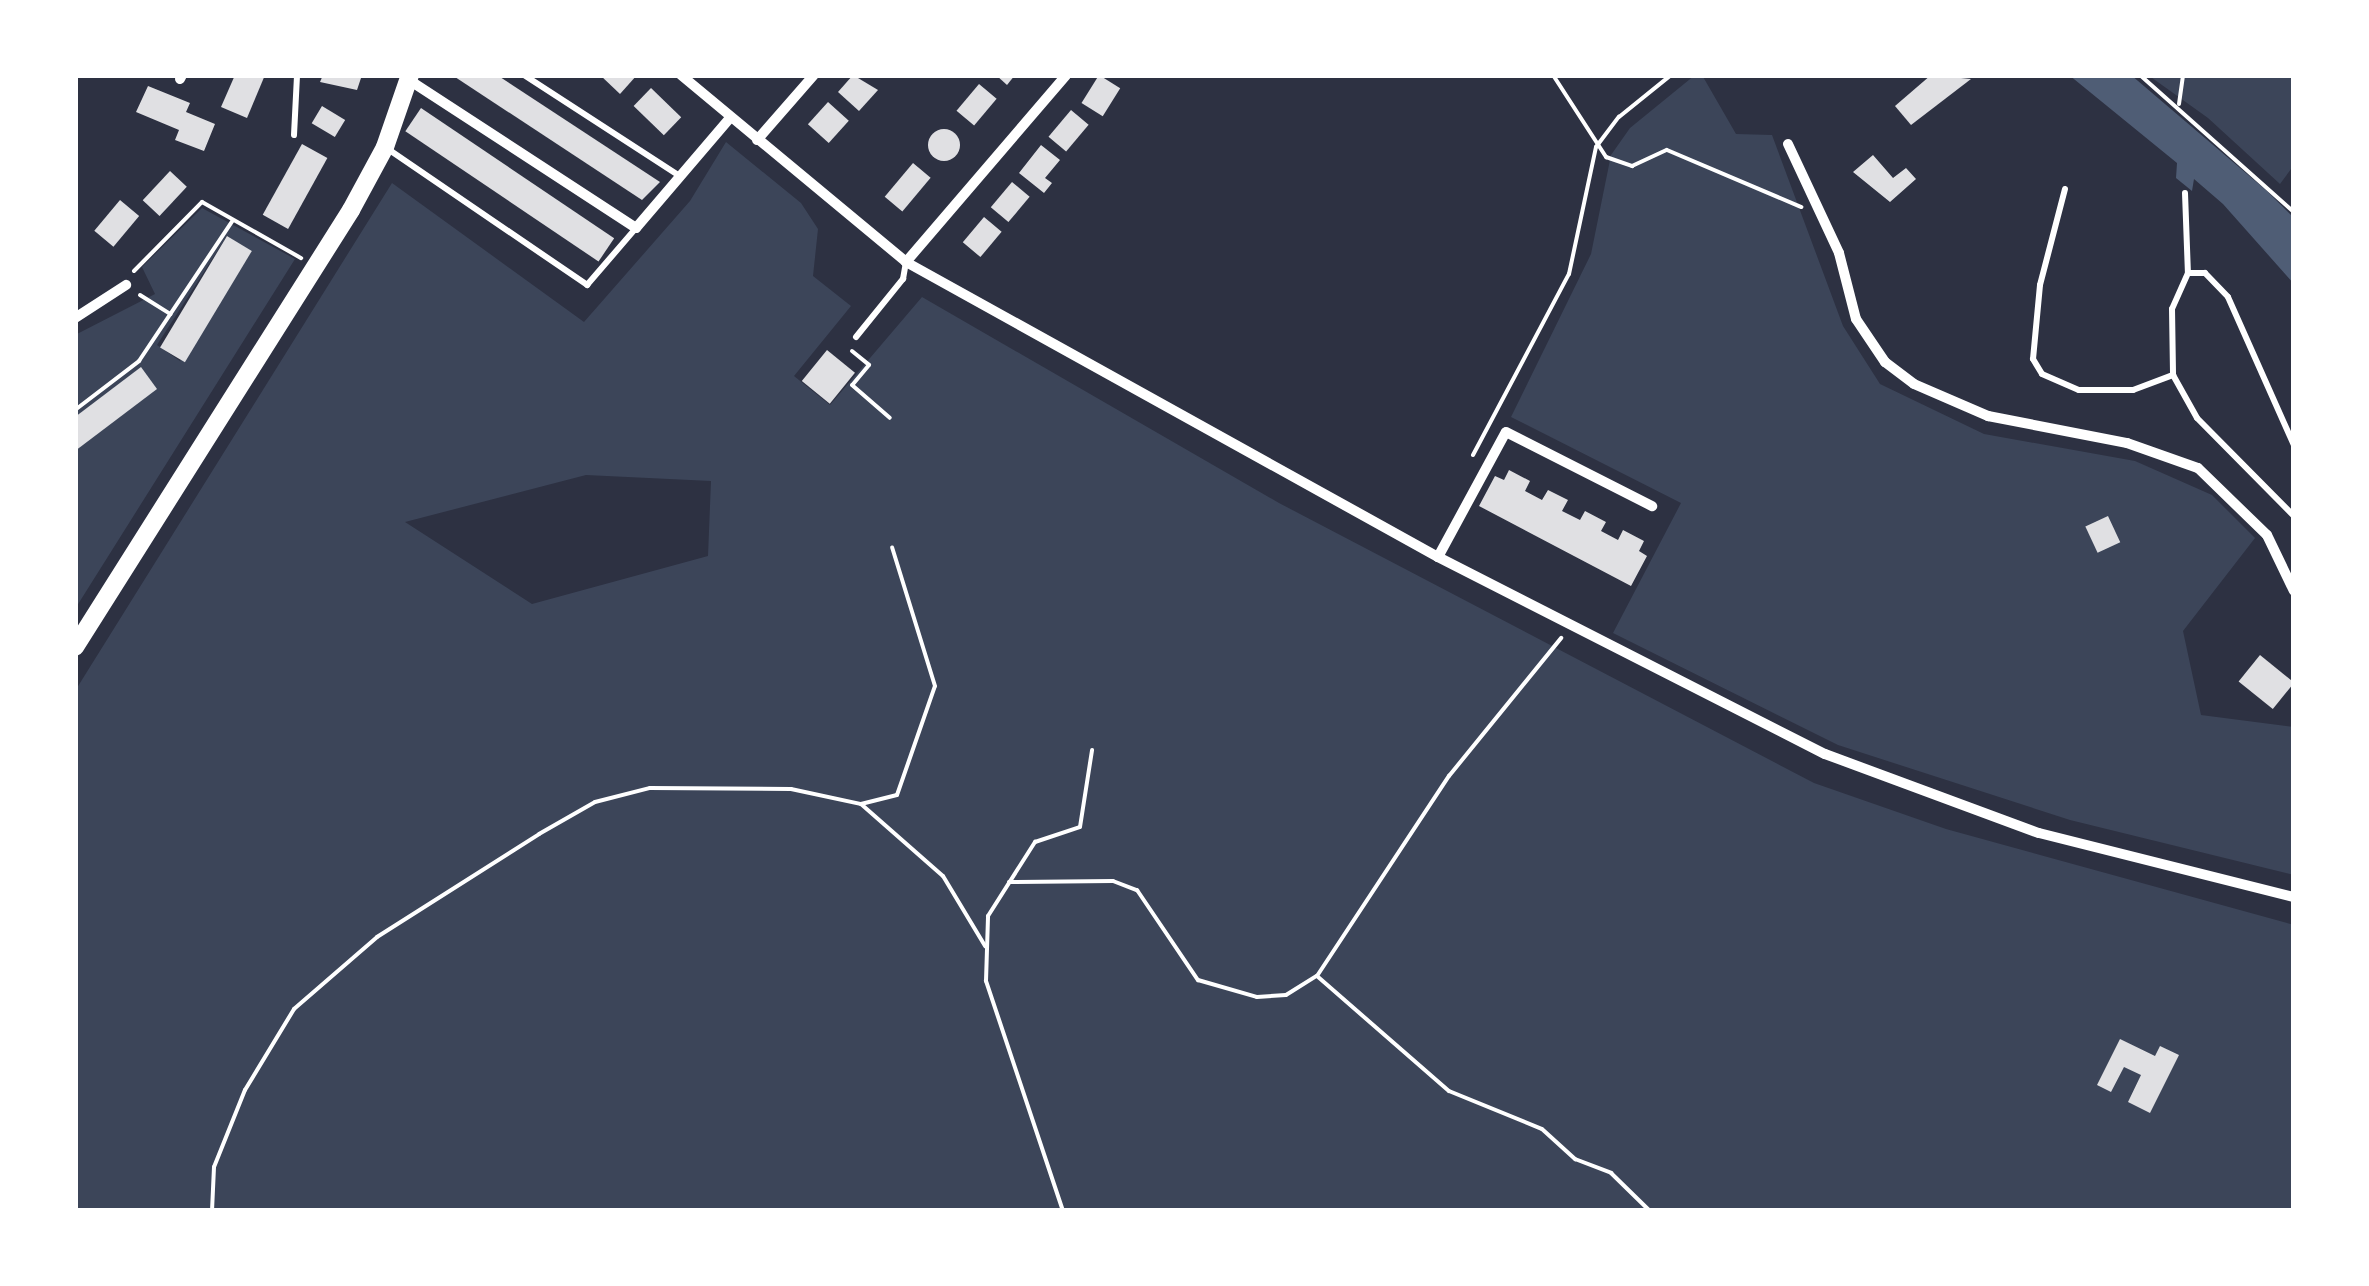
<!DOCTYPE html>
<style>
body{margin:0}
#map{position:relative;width:2369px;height:1286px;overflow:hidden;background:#2d3142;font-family:"PT Sans",sans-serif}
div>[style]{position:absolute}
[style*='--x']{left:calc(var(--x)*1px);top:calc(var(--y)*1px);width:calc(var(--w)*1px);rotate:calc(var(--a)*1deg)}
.green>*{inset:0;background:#3c4559}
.water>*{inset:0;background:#4f5d75}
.building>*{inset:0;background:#e0e0e3;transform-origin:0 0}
.round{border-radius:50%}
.path>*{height:4px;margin:-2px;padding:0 2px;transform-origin:2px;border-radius:2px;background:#fff}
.service>*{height:6px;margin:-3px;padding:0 3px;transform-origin:3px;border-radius:3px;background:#fff}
.minor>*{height:10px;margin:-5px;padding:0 5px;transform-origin:5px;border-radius:5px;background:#fff}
.secondary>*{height:18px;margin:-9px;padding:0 9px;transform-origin:9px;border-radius:9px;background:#fff}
span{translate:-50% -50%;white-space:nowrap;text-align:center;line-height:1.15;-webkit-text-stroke:9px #fff;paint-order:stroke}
.frame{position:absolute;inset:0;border:78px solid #fff;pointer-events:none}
</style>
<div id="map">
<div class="green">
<div style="clip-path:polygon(1695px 75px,1702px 75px,1736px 134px,1772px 135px,1843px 326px,1880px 384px,1984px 434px,2135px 461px,2212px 495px,2255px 538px,2183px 631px,2201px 715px,2294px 727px,2294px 875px,2070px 820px,1838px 745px,1613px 633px,1681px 503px,1511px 417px,1591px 254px,1611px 155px,1630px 128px)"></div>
<div style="clip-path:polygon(2148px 75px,2294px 75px,2294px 165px,2280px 184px,2208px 118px)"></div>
<div style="clip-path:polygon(evenodd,726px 142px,801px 203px,818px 229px,813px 276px,851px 306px,794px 376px,830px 405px,922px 297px,1279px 503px,1814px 783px,1946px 829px,2294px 925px,2294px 1211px,75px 1211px,75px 691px,392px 183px,584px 322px,690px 201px,726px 142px,586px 475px,711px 481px,708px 556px,532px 604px,405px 522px,586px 475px)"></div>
<div style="clip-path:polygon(evenodd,202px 208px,295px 259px,75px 609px,75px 335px,155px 294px,142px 267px,202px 208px,227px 236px,251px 252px,180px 361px,157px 345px,227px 236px)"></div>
</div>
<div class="water">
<div style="clip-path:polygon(2069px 75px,2131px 75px,2267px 191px,2294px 218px,2294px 284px,2223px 204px,2194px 179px,2192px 191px,2176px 178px,2177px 163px)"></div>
</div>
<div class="building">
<div style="clip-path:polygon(235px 75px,265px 75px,247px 118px,221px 107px)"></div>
<div style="clip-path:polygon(323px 75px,362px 75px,357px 90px,320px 82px)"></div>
<div style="clip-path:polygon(452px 75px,497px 75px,660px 182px,642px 200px)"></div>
<div style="clip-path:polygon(600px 75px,637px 75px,620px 94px)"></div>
<div style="clip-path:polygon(853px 75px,878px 90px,859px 111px,838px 92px)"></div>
<div style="clip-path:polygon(996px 75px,1015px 75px,1007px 85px)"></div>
<div style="left:1099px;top:75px;width:25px;height:33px;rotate:32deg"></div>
<div style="clip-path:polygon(1931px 75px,1971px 79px,1911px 125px,1895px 106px)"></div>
<div style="left:979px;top:84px;width:23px;height:35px;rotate:40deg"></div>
<div style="clip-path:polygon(148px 86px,190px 103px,186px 112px,215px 124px,204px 151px,175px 140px,179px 130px,136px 112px)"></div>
<div style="left:651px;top:88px;width:42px;height:25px;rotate:44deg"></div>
<div style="left:828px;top:102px;width:28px;height:30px;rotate:42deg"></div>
<div style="left:322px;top:106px;width:27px;height:20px;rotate:31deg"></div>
<div style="left:421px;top:108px;width:233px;height:28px;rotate:34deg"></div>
<div style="left:1071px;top:110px;width:23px;height:35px;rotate:40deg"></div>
<div class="round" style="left:928px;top:129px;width:32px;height:32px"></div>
<div style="left:302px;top:144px;width:29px;height:81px;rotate:29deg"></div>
<div style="clip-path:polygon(1041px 145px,1060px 160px,1045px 178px,1052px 183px,1044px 193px,1019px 173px)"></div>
<div style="clip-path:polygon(1873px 155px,1893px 178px,1906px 168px,1916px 179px,1890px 202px,1853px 172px)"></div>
<div style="left:913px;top:163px;width:23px;height:44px;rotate:40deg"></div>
<div style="left:170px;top:171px;width:23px;height:40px;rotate:43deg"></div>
<div style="left:1012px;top:182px;width:23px;height:33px;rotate:40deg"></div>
<div style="left:120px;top:200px;width:25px;height:40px;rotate:40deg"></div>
<div style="left:984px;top:217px;width:23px;height:33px;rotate:40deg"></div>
<div style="left:227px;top:236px;width:29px;height:130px;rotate:31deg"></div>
<div style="left:827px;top:350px;width:36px;height:40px;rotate:39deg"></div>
<div style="clip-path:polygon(141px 367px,157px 389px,75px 451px,75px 417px)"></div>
<div style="clip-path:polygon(1509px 470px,1530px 481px,1525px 491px,1542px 500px,1548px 490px,1568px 500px,1562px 511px,1580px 520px,1585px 511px,1606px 522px,1601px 531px,1618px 540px,1623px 530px,1644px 541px,1639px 551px,1647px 556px,1631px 586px,1479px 506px,1495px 476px,1504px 480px)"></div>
<div style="left:2108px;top:516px;width:29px;height:25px;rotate:65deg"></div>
<div style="left:2260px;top:655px;width:44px;height:34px;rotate:39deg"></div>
<div style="clip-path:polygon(2120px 1039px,2155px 1056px,2160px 1046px,2179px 1055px,2150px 1113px,2128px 1102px,2141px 1075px,2124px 1067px,2111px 1092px,2097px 1085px)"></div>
</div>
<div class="path">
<div style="--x:1553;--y:75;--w:98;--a:57.1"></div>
<div style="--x:1606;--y:157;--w:28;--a:19"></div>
<div style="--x:1632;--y:166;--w:38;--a:-25"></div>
<div style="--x:1667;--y:150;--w:146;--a:23"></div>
<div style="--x:2140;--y:75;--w:206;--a:41.7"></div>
<div style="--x:2179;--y:104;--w:29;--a:-82"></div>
<div style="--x:134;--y:271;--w:97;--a:-45.4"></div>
<div style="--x:202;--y:202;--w:114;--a:29.5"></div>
<div style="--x:140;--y:295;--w:36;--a:32"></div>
<div style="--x:852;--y:351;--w:22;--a:39"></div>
<div style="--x:869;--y:365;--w:26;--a:130"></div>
<div style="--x:852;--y:385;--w:50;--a:41"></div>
<div style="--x:75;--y:410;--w:81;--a:-37.4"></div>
<div style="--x:139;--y:361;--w:169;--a:-56.3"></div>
<div style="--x:1473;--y:455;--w:205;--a:-62.1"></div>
<div style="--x:1569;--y:274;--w:130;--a:-78"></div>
<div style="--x:1596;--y:147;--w:38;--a:-53"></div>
<div style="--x:1619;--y:117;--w:67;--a:-38.9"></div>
<div style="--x:861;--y:804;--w:109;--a:41.3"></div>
<div style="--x:943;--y:876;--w:82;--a:59"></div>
<div style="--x:1009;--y:882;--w:104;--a:-0.6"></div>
<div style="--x:1113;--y:881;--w:26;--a:21"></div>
<div style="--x:1137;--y:890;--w:109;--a:55.9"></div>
<div style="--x:1198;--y:980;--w:61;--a:16.1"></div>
<div style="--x:1257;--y:997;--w:29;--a:-4"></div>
<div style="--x:1286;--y:995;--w:36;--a:-32"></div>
<div style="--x:1317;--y:976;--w:240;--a:-56.6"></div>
<div style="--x:1449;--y:776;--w:178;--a:-50.9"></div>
<div style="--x:1317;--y:976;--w:175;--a:41.1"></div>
<div style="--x:1449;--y:1091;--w:100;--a:22.2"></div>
<div style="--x:1542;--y:1129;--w:45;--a:42.3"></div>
<div style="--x:1575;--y:1159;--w:39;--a:21"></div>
<div style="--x:1611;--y:1173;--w:54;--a:44.3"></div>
<div style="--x:212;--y:1211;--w:44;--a:-87.4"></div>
<div style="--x:214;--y:1167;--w:83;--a:-68.1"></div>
<div style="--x:245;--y:1090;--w:95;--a:-58.8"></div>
<div style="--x:294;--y:1009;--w:110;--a:-40.9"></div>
<div style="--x:377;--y:937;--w:192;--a:-32.4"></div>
<div style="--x:539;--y:834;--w:64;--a:-29.7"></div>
<div style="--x:595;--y:802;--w:57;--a:-14.3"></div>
<div style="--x:650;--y:788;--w:141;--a:0.4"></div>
<div style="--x:791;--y:789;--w:72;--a:12.1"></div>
<div style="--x:861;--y:804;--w:37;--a:-14"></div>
<div style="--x:897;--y:795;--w:115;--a:-70.8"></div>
<div style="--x:935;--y:686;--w:145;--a:-107.2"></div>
<div style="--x:1063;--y:1211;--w:243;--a:-108.5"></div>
<div style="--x:986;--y:981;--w:65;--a:-88.2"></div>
<div style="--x:988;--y:916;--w:88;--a:-57.6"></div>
<div style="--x:1035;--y:842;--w:47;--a:-18.4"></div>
<div style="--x:1080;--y:827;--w:78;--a:-81.1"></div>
</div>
<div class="service">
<div style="--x:524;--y:75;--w:187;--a:33"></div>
<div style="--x:294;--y:135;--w:60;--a:-87.1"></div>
<div style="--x:385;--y:147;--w:245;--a:34.3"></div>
<div style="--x:587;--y:285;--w:75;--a:-49.3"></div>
<div style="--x:2065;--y:189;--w:99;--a:104.6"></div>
<div style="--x:2040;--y:285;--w:74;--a:95.4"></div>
<div style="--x:2033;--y:359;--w:17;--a:59"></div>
<div style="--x:2042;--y:374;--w:40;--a:23.4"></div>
<div style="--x:2079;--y:390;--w:54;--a:0"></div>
<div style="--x:2133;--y:390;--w:43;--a:-20.6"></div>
<div style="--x:2185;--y:193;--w:80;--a:87.9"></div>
<div style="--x:2188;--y:273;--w:39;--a:114"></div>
<div style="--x:2172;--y:309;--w:66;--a:89.1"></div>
<div style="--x:2173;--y:375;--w:49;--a:60.8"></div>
<div style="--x:2197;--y:418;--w:138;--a:45.3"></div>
<div style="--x:2188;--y:273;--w:17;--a:0"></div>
<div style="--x:2205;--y:273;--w:33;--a:46"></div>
<div style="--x:2228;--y:297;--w:162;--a:66"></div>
<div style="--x:856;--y:337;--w:75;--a:-51"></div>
<div style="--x:903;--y:279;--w:17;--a:-80"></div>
</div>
<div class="minor">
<div style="--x:681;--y:75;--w:293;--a:39.7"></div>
<div style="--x:906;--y:262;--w:608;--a:29.01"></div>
<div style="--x:1438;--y:557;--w:434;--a:27"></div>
<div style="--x:1825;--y:754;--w:228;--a:20.3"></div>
<div style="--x:2039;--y:833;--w:263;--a:14.1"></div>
<div style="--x:180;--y:79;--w:4;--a:-63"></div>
<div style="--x:409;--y:80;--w:271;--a:33.1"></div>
<div style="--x:636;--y:228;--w:145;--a:-49.5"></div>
<div style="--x:757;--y:140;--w:86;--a:-48.8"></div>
<div style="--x:1788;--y:144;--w:120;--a:64.9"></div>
<div style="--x:1839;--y:253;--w:68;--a:75.6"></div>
<div style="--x:1856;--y:319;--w:52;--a:56"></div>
<div style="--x:1885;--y:362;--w:36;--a:37"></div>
<div style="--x:1914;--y:384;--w:81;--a:23.4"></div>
<div style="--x:1988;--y:416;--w:142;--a:11"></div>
<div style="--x:2127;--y:443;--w:75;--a:19.4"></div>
<div style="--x:2198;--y:468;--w:96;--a:44.2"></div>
<div style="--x:2267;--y:535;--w:62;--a:64.3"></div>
<div style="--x:906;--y:262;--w:246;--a:-49.4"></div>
<div style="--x:75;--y:318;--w:61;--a:-32.9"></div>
<div style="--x:1438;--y:557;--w:142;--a:-61.5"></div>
<div style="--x:1506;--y:432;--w:164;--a:26.9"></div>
</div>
<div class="secondary">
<div style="--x:75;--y:647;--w:517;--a:-57.72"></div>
<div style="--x:351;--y:210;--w:72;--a:-61.6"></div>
<div style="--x:385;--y:147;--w:76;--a:-70.9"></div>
</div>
<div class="frame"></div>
</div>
